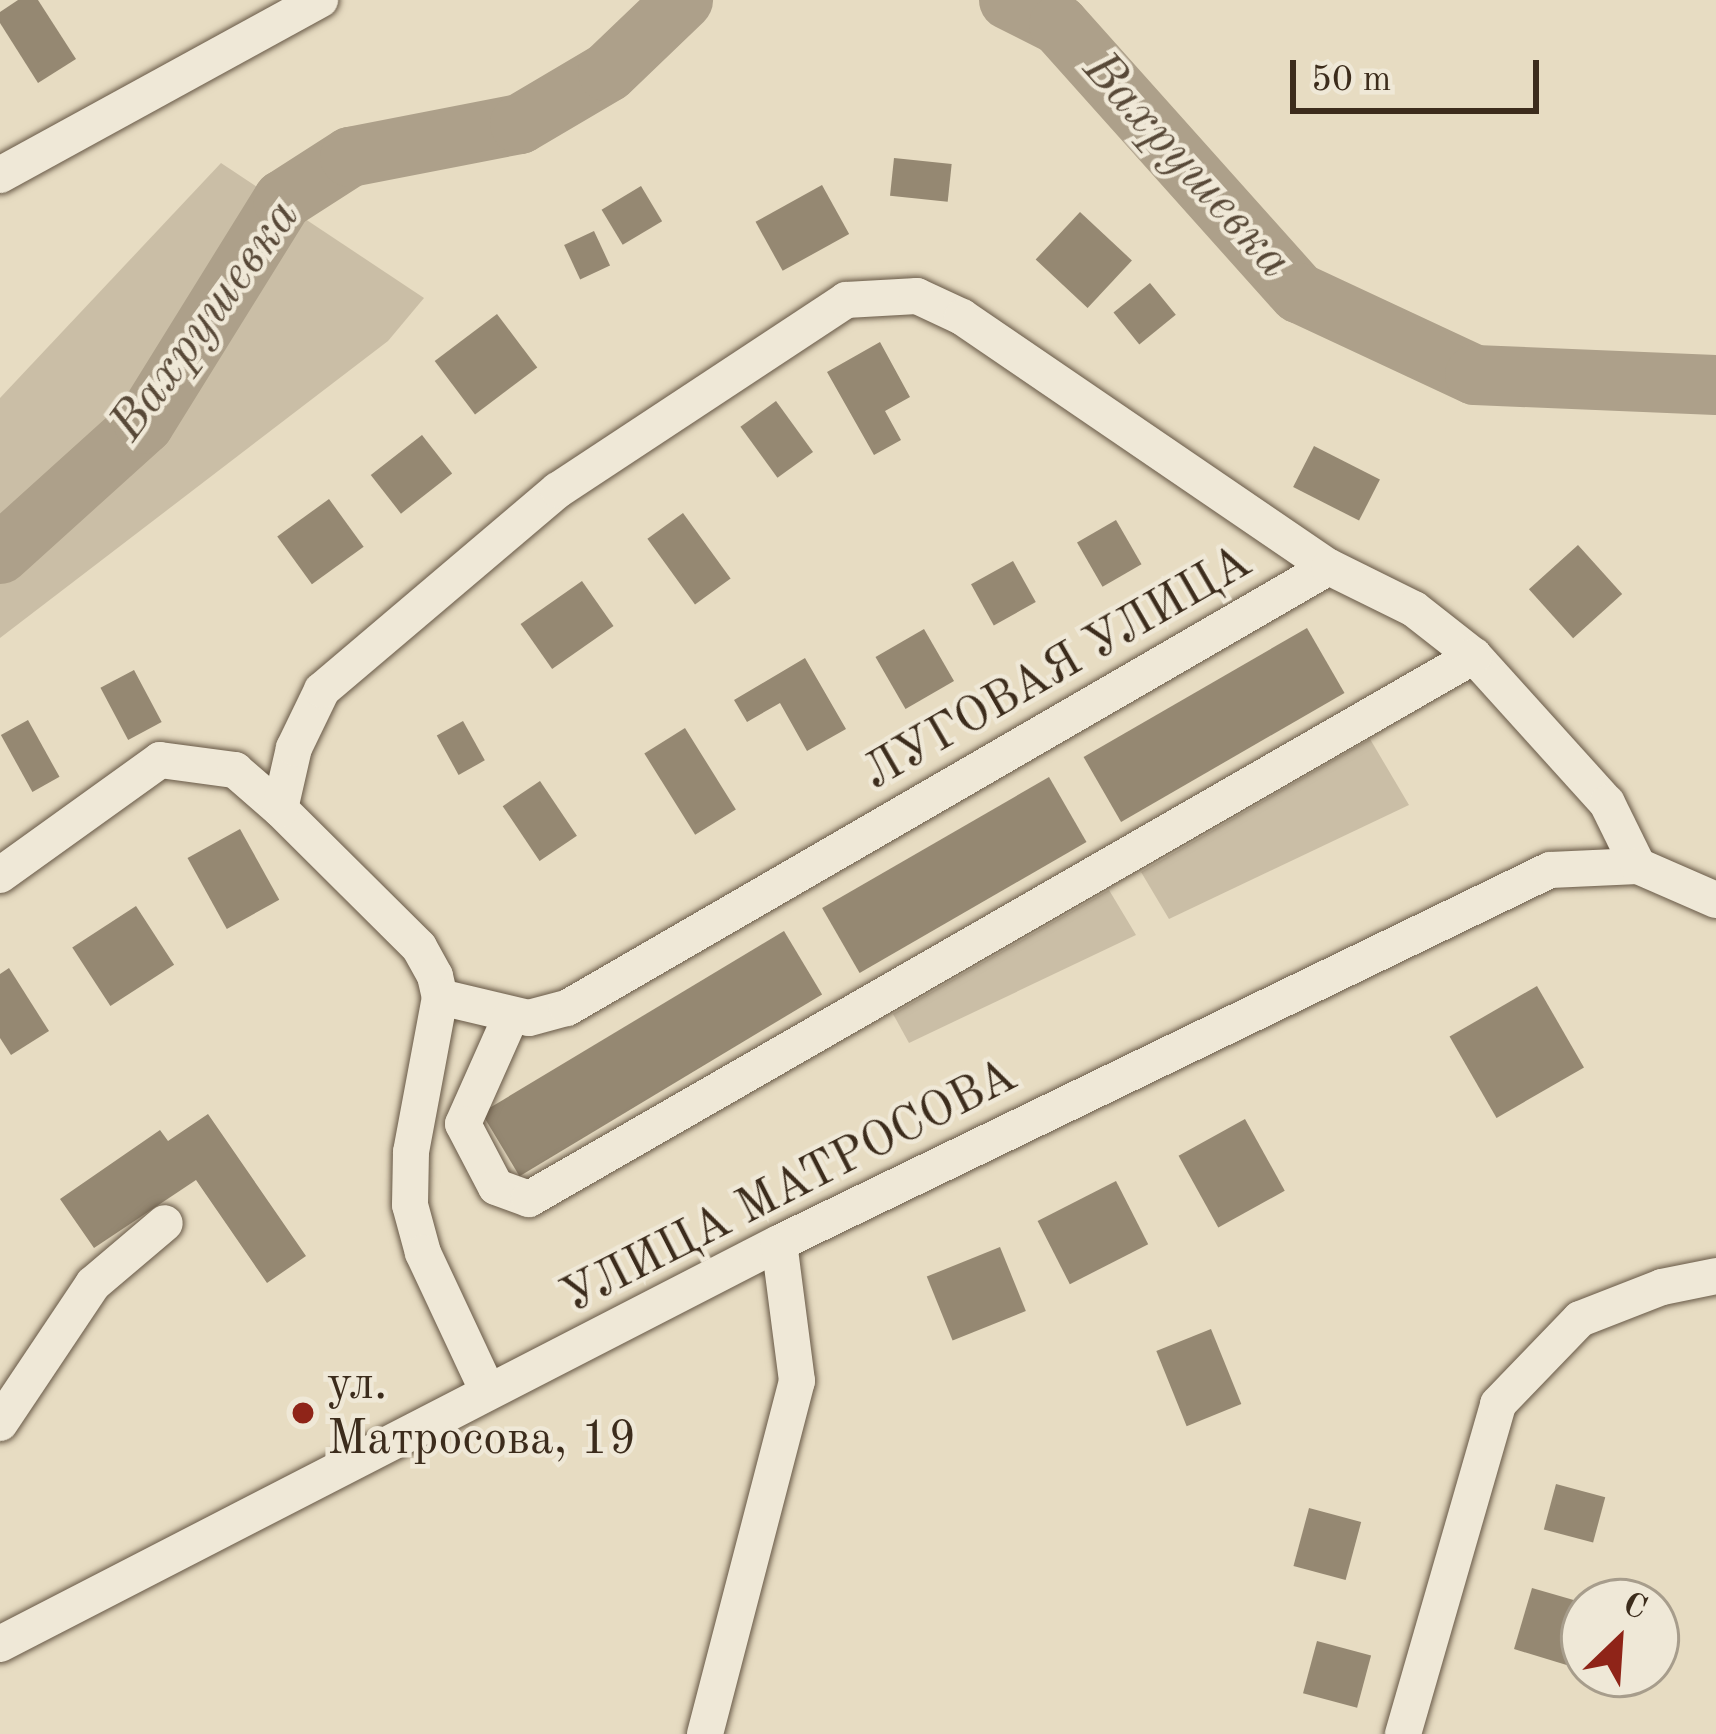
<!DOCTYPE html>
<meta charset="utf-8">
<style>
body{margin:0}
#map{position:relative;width:1716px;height:1734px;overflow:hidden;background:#e7dcc2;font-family:"Old Standard TT",serif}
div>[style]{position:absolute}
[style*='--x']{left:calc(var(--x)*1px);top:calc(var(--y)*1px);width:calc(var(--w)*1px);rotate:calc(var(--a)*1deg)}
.green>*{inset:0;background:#cabea6}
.river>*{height:60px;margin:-30px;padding:0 30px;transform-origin:30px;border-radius:30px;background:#ada08a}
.building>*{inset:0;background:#958872;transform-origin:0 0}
.roads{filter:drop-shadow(0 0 3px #675846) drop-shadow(0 0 3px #675846)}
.minor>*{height:36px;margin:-18px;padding:0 18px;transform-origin:18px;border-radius:18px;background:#efe8d7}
.dots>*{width:33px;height:33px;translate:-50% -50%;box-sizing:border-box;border:6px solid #efe8d7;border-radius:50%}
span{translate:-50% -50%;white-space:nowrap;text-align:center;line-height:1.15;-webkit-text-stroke:9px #efe8d7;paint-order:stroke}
.street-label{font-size:48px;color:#3c2c1c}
.poi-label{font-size:48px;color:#3c2c1c}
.left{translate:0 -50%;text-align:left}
.water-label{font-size:51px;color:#584938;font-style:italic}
.north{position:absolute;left:1560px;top:1578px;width:120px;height:120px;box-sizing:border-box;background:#efe8d7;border:3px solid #a79d8c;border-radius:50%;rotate:25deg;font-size:33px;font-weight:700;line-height:48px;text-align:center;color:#3c2c1c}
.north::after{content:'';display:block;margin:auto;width:42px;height:54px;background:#8f2418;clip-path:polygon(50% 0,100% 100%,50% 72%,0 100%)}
.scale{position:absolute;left:1290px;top:60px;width:249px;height:54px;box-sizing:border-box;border:6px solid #3c2c1c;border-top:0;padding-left:15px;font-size:36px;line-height:42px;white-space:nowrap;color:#3c2c1c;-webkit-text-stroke:9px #efe8d7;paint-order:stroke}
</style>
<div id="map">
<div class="green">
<div style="clip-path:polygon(221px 163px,424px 298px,388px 341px,0 638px,0 398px)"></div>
<div style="clip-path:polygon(1370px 739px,1409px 805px,1169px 919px,1141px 872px)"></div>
<div style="clip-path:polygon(1109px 890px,1136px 935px,909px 1043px,893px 1014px)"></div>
</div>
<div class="river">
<div style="--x:1009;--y:0;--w:56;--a:26.6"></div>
<div style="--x:1059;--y:25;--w:360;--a:48.2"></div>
<div style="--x:1299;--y:293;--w:194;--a:25"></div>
<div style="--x:1475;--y:375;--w:241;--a:2.4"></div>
<div style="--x:0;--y:554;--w:194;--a:-42.1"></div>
<div style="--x:144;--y:424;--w:264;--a:-58.2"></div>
<div style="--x:283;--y:200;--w:80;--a:-32.7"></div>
<div style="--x:350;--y:157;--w:173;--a:-11"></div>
<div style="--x:520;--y:124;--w:102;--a:-30.6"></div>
<div style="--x:608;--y:72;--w:104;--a:-43.8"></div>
</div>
<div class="building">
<div style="clip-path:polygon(18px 0,38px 0,76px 59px,38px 83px,0 23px,0 12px)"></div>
<div style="left:894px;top:158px;width:58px;height:38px;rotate:6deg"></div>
<div style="left:822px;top:185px;width:56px;height:76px;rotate:61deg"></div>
<div style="left:641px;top:186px;width:41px;height:46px;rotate:59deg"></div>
<div style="left:1080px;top:212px;width:71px;height:65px;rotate:43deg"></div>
<div style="left:594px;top:231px;width:38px;height:33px;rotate:65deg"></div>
<div style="left:1150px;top:283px;width:41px;height:47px;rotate:51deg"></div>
<div style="left:497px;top:314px;width:67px;height:78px;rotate:53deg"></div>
<div style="clip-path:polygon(880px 342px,910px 397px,885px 411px,901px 440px,874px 455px,827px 372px)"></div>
<div style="left:776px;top:401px;width:63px;height:44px;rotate:54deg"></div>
<div style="left:422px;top:435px;width:49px;height:65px;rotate:52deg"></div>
<div style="left:1314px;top:446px;width:74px;height:46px;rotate:27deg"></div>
<div style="left:329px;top:499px;width:59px;height:64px;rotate:54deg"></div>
<div style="left:683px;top:513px;width:81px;height:44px;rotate:54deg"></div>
<div style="left:1116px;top:520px;width:51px;height:45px;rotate:60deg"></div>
<div style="left:1578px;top:545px;width:66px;height:66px;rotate:48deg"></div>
<div style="left:1013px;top:561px;width:47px;height:48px;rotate:61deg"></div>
<div style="left:582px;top:581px;width:55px;height:75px;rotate:55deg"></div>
<div style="left:1307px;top:628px;width:75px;height:258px;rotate:60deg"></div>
<div style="left:924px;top:629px;width:60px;height:56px;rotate:60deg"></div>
<div style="clip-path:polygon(805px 658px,846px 729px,807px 751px,780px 703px,747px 722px,734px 700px)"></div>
<div style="left:134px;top:670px;width:59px;height:38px;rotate:62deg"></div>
<div style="left:28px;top:720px;width:65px;height:31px;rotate:61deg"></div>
<div style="left:463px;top:721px;width:45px;height:30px;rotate:61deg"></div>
<div style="left:685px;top:728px;width:96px;height:48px;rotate:58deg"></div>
<div style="left:1049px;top:777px;width:75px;height:262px;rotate:60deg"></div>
<div style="left:540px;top:781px;width:66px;height:45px;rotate:56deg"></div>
<div style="left:240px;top:829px;width:81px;height:60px;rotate:61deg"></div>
<div style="left:136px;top:906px;width:70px;height:76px;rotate:57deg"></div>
<div style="left:784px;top:931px;width:74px;height:353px;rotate:59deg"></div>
<div style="clip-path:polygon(9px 968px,49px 1031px,11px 1055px,0 1038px,0 974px)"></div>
<div style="left:1537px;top:986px;width:94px;height:101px;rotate:60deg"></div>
<div style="clip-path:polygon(208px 1114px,306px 1256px,267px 1283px,196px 1180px,94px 1248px,60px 1199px,160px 1130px,168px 1141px)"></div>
<div style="left:1245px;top:1119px;width:82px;height:76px;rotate:61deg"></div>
<div style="left:1116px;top:1181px;width:71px;height:88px;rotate:63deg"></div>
<div style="left:1000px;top:1247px;width:69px;height:79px;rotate:68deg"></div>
<div style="left:1211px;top:1329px;width:81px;height:59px;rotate:68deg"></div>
<div style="left:1556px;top:1484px;width:51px;height:47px;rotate:15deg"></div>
<div style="left:1309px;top:1508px;width:54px;height:60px;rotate:15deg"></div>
<div style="clip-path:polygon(1532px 1588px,1584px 1603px,1583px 1670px,1514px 1649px)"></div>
<div style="left:1317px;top:1641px;width:56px;height:54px;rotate:15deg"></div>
</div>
<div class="roads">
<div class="minor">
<div style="--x:0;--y:175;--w:365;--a:-28.7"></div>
<div style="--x:280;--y:809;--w:196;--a:44.8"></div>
<div style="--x:419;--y:947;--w:33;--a:61"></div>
<div style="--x:435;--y:976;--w:22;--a:77"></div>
<div style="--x:440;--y:997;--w:158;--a:100.6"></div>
<div style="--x:411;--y:1152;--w:53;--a:91.1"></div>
<div style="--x:410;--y:1205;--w:50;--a:74.8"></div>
<div style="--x:423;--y:1253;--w:153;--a:64.9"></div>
<div style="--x:0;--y:875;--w:197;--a:-35.7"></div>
<div style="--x:160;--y:760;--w:76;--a:7.6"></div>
<div style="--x:235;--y:770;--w:60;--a:40.9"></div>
<div style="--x:280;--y:809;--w:63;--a:-77.1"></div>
<div style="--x:294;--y:748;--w:64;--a:-64.2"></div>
<div style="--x:322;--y:690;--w:309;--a:-40.3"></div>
<div style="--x:558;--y:490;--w:345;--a:-33.4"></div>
<div style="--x:846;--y:300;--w:71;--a:-3.2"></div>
<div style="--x:917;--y:296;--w:50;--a:25"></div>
<div style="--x:962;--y:317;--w:444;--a:34.3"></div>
<div style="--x:440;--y:997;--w:91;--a:13.3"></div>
<div style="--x:529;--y:1018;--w:39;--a:-15"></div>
<div style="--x:567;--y:1008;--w:880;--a:-30.06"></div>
<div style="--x:1329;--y:567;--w:95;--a:26.3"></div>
<div style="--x:1414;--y:609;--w:76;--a:38.1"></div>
<div style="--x:1474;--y:656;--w:198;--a:47.9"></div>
<div style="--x:1607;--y:803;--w:70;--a:63.8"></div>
<div style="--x:511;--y:1016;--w:118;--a:114"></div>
<div style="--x:463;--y:1124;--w:71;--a:62.4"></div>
<div style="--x:496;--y:1187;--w:35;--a:20"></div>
<div style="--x:529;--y:1199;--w:1090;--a:-29.88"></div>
<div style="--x:0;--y:1423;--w:167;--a:-56.2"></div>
<div style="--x:93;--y:1284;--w:94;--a:-40.3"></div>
<div style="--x:0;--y:1644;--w:876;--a:-27.24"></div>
<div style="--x:779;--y:1243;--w:856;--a:-25.82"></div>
<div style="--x:1550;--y:870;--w:88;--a:-2.6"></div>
<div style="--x:1638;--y:866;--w:85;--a:23.6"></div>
<div style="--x:705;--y:1734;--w:365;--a:-75.4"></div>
<div style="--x:797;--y:1381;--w:139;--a:-97.4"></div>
<div style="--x:1403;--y:1734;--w:343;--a:-73.9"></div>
<div style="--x:1498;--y:1404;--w:118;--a:-46"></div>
<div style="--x:1580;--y:1319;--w:88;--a:-21.3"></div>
<div style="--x:1662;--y:1287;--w:55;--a:-11.5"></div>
</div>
</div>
<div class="dots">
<div style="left:303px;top:1413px;background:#8f2418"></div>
</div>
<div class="street-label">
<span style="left:1058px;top:669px;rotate:-30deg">ЛУГОВАЯ УЛИЦА</span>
<span style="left:790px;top:1188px;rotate:-27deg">УЛИЦА МАТРОСОВА</span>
</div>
<div class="poi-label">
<span class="left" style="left:327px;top:1413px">ул.<br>Матросова, 19</span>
</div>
<div class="water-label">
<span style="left:1186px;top:166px;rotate:48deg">Вахрушевка</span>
<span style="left:206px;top:321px;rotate:-54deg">Вахрушевка</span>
</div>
<div class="north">С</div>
<div class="scale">50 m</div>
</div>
